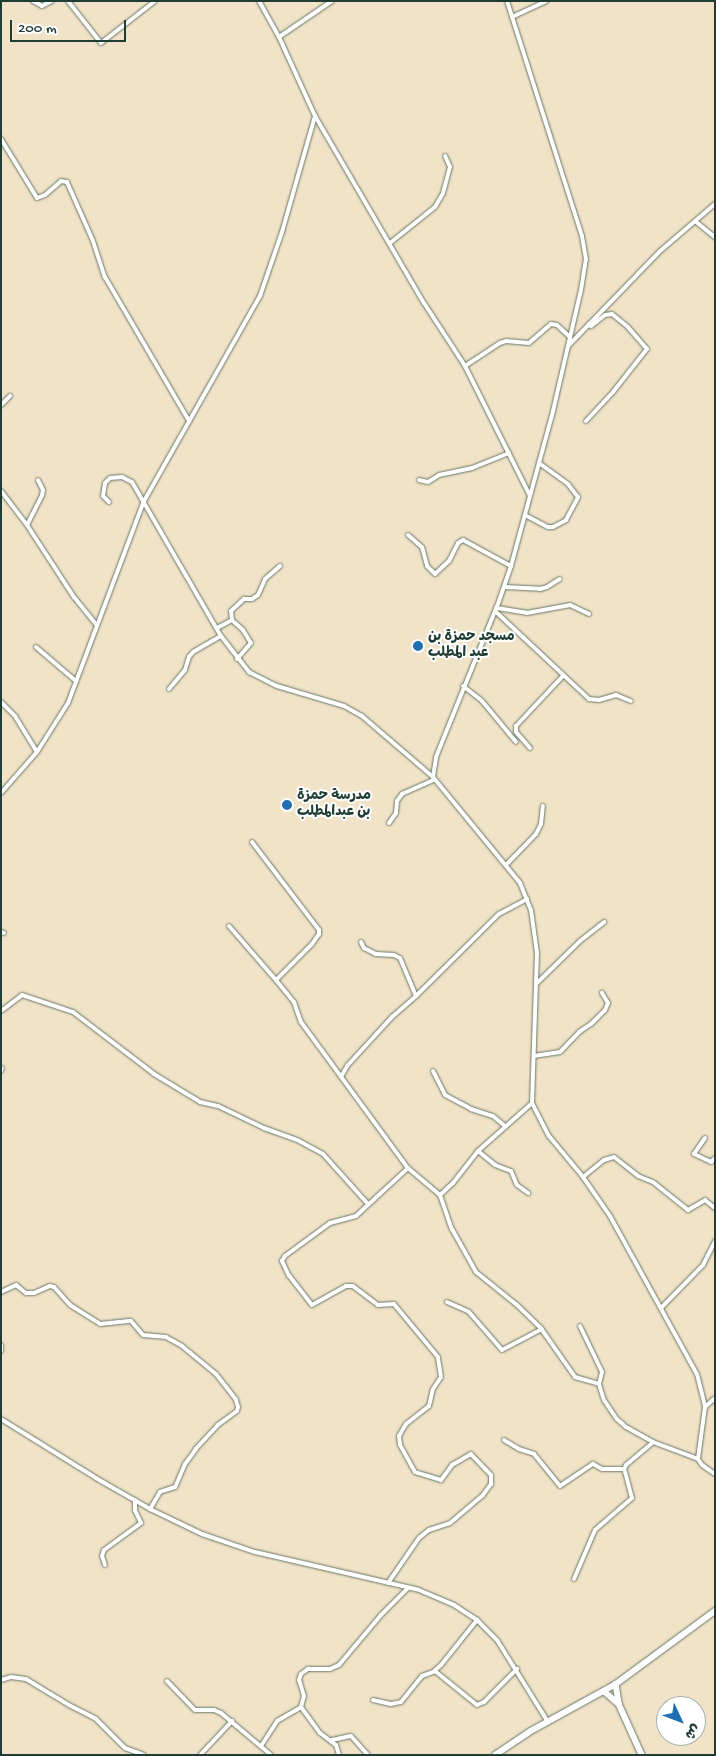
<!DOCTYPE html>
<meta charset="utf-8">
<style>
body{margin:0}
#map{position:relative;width:716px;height:1756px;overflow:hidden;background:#f1e3c7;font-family:"Gochi Hand","Playpen Sans Arabic",sans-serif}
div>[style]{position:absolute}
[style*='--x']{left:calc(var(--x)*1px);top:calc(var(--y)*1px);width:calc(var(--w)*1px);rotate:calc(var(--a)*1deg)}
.roads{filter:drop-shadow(0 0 1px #687767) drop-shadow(0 0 1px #687767)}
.street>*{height:4px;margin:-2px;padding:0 2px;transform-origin:2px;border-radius:2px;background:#fff}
.secondary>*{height:5.5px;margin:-2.75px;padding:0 2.75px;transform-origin:2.75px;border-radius:2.75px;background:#fff}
.dots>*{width:14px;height:14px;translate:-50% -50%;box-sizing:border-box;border:2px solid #fff;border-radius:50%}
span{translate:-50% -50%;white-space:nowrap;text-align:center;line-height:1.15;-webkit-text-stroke:4px #fff;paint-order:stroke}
.poi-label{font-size:14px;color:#1f3d34;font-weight:700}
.left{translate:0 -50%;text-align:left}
.frame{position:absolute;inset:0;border:2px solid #1f3d34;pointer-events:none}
.north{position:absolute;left:656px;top:1696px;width:50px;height:50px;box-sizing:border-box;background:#fff;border:1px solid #a5b1ae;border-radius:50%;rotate:133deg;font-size:14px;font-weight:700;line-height:20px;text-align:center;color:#1f3d34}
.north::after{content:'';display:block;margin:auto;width:18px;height:22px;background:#1f6fb2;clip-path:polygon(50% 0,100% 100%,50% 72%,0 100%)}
.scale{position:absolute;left:10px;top:20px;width:116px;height:22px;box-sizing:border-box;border:2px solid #1f3d34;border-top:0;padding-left:6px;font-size:15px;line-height:18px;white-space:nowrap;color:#1f3d34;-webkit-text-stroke:4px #fff;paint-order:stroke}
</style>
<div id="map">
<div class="roads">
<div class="street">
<div style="--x:33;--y:1;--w:10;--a:29"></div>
<div style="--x:42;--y:6;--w:11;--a:-27"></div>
<div style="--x:68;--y:1;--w:53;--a:51.8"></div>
<div style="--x:101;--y:43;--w:68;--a:-37.9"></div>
<div style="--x:259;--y:1;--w:41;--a:60.9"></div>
<div style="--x:279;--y:37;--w:87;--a:65.5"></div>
<div style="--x:315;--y:116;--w:216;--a:59.8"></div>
<div style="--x:424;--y:303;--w:75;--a:56.9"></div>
<div style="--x:465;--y:366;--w:145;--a:63.4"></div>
<div style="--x:512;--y:17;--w:38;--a:-25"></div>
<div style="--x:279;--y:37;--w:64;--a:-34.2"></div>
<div style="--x:1;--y:139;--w:69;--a:58.6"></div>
<div style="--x:37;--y:198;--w:9;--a:-21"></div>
<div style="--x:45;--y:195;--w:21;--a:-41"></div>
<div style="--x:61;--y:181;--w:6;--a:9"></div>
<div style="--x:67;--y:182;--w:64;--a:66.2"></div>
<div style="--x:93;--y:241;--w:38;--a:72"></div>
<div style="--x:105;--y:277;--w:167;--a:59.7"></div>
<div style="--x:695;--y:221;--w:26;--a:39"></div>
<div style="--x:390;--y:243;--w:58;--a:-38.7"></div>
<div style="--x:435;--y:207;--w:16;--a:-60"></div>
<div style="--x:443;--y:193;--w:27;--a:-75"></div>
<div style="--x:450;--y:167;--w:12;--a:-114"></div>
<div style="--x:569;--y:345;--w:129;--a:-45.9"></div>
<div style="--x:659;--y:252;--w:74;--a:-40.6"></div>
<div style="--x:465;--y:366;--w:42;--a:-33.3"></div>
<div style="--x:500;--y:343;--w:6;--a:-18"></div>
<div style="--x:506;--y:341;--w:23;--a:5"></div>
<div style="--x:529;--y:343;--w:29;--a:-41"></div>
<div style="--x:551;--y:324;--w:6;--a:9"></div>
<div style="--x:557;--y:325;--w:18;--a:43"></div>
<div style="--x:1;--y:405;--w:13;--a:-45"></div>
<div style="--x:586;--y:421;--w:40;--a:-47"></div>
<div style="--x:613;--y:392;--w:55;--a:-51.7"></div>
<div style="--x:647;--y:349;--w:29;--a:-131"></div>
<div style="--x:628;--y:327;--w:21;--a:-141"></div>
<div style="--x:612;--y:314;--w:7;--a:172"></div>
<div style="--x:605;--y:315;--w:18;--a:142"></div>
<div style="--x:591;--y:326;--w:3;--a:-135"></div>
<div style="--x:419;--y:480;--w:9;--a:13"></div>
<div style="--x:428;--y:482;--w:13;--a:-32"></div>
<div style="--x:439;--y:475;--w:34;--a:-12"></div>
<div style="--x:472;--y:468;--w:40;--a:-22"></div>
<div style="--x:1;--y:491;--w:43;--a:52.6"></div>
<div style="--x:27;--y:525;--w:86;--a:56.9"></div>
<div style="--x:74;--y:597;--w:36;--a:51"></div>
<div style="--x:109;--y:502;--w:8;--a:-135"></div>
<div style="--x:103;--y:496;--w:13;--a:-81"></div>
<div style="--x:105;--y:483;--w:7;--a:-45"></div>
<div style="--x:110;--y:478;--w:12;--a:-5"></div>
<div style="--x:122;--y:477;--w:11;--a:27"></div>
<div style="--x:132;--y:482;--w:178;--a:60"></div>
<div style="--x:221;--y:636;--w:46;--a:52.1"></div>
<div style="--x:249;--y:672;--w:31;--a:27"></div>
<div style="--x:277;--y:686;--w:70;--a:16.6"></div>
<div style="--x:344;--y:706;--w:21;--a:29"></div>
<div style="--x:362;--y:716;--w:94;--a:40.7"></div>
<div style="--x:433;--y:777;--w:137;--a:50.6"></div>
<div style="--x:520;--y:883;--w:29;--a:68"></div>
<div style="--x:531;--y:910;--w:43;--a:82.1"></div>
<div style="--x:537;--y:953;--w:150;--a:91.9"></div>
<div style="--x:532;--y:1103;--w:37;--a:63"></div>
<div style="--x:549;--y:1136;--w:53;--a:50.3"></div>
<div style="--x:583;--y:1177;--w:47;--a:55.3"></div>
<div style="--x:610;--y:1216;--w:180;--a:61.2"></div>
<div style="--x:697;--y:1374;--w:34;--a:76"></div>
<div style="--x:705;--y:1407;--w:52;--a:97.7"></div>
<div style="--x:698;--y:1459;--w:7;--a:56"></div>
<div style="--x:702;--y:1465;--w:16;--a:35"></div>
<div style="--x:525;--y:515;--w:26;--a:28"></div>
<div style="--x:548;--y:527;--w:5;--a:0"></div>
<div style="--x:553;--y:527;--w:15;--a:-28"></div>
<div style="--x:566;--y:520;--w:26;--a:-62"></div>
<div style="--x:578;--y:497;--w:16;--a:-128"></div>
<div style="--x:568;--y:484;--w:36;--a:-144"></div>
<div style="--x:27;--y:525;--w:34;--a:-63"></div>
<div style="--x:42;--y:495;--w:5;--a:-79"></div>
<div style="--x:43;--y:490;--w:11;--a:-117"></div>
<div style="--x:408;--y:535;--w:18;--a:41"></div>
<div style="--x:422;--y:547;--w:20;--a:75"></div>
<div style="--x:427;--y:566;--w:11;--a:45"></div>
<div style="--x:435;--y:574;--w:19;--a:-43"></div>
<div style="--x:449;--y:561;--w:20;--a:-63"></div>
<div style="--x:458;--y:543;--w:6;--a:-31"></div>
<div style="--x:463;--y:540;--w:55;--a:28.4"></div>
<div style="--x:505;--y:587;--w:35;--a:3"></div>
<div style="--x:540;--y:589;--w:7;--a:-16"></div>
<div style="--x:547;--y:587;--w:15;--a:-32"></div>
<div style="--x:497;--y:608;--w:30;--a:9"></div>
<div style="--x:527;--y:613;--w:44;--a:-10.5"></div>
<div style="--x:570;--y:605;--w:21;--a:25"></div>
<div style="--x:495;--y:611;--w:129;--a:43.1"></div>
<div style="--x:589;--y:699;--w:10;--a:6"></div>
<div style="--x:599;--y:700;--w:18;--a:-16"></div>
<div style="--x:616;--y:695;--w:16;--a:22"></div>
<div style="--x:217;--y:628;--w:17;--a:-28"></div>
<div style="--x:36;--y:647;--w:52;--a:40.4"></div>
<div style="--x:237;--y:659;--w:21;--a:-49"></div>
<div style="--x:251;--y:643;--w:15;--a:-122"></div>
<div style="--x:243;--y:630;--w:15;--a:-138"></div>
<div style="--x:232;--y:620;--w:9;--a:-96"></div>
<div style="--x:231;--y:611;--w:18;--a:-43"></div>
<div style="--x:244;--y:599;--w:8;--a:0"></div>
<div style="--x:252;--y:599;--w:7;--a:-34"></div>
<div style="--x:258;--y:595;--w:17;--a:-66"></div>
<div style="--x:265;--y:579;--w:20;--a:-41"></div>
<div style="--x:463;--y:686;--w:24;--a:38"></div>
<div style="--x:482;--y:701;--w:53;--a:50.3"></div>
<div style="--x:169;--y:689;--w:25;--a:-50"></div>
<div style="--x:185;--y:670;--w:14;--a:-73"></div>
<div style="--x:189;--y:657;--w:6;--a:-51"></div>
<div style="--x:193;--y:652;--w:32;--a:-30"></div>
<div style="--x:1;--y:702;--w:20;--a:45"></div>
<div style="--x:15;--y:716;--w:42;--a:58.6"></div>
<div style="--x:530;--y:748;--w:21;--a:-131"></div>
<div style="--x:516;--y:732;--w:6;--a:-90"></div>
<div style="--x:516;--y:726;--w:69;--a:-46.8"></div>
<div style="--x:433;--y:777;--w:20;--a:-81"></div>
<div style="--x:436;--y:757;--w:168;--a:-68"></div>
<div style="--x:499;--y:601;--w:37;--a:-71"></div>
<div style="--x:511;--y:566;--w:161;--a:-74.8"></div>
<div style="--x:553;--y:411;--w:124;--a:-77"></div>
<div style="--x:581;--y:290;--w:31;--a:-81"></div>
<div style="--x:586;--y:259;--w:23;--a:-100"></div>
<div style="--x:582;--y:236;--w:247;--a:-107.7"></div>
<div style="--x:1;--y:793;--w:55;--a:-48.7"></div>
<div style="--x:37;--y:752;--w:58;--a:-57.7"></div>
<div style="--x:68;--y:703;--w:216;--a:-69.4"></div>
<div style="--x:144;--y:501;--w:236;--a:-60.5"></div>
<div style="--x:260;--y:296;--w:68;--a:-71"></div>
<div style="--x:282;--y:232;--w:121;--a:-74.1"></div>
<div style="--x:389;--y:823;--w:12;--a:-55"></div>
<div style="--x:396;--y:813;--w:12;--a:-85"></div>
<div style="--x:397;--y:801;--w:9;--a:-54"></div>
<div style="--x:402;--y:794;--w:35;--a:-24"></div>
<div style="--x:252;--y:842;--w:111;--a:52.7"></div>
<div style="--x:319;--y:930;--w:4;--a:90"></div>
<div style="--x:319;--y:934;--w:12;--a:125"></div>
<div style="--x:312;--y:944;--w:51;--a:135"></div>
<div style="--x:276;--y:980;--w:28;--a:51"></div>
<div style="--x:294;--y:1002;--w:21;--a:71"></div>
<div style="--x:301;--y:1022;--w:181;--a:53.8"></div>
<div style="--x:408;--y:1168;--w:42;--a:40.2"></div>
<div style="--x:440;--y:1195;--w:36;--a:71"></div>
<div style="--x:452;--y:1229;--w:49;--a:60.8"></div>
<div style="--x:476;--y:1272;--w:53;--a:38.8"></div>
<div style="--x:517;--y:1305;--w:32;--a:44"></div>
<div style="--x:540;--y:1327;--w:61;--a:55"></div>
<div style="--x:575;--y:1377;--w:25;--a:16"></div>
<div style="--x:506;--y:865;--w:43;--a:-45.9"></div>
<div style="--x:536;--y:834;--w:11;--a:-63"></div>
<div style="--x:541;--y:824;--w:18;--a:-84"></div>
<div style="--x:229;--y:926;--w:72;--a:49"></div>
<div style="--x:1;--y:932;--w:3;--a:18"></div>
<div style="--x:361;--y:942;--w:7;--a:63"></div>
<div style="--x:364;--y:948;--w:13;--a:27"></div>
<div style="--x:376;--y:954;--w:18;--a:3"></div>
<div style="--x:394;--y:955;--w:7;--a:27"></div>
<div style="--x:400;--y:958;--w:41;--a:67.2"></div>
<div style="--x:537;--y:983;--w:60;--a:-44.3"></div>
<div style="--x:580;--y:941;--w:31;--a:-38"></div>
<div style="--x:1;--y:1011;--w:26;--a:-37"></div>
<div style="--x:22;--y:995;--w:54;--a:18.4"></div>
<div style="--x:73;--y:1012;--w:102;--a:37.4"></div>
<div style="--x:154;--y:1074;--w:54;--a:31.3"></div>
<div style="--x:200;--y:1102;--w:18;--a:13"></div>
<div style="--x:218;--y:1106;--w:51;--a:25.6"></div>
<div style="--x:264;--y:1128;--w:37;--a:20"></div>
<div style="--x:299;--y:1141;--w:27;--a:28"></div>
<div style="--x:323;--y:1154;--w:67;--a:48"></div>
<div style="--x:534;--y:1056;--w:26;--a:-9"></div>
<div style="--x:560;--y:1052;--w:28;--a:-46"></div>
<div style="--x:579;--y:1032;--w:14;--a:-34"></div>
<div style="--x:591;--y:1024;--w:20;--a:-45"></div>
<div style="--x:605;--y:1010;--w:8;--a:-67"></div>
<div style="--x:608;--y:1003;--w:12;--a:-121"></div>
<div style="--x:1;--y:1071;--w:3;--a:-72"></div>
<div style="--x:433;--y:1071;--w:27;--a:63"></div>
<div style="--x:445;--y:1095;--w:30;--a:28"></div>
<div style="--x:471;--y:1109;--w:23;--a:18"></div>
<div style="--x:493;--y:1116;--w:16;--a:40"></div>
<div style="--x:341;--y:1077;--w:13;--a:-61"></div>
<div style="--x:347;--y:1066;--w:67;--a:-47.4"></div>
<div style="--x:392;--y:1017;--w:32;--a:-41"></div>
<div style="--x:416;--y:996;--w:117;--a:-44.7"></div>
<div style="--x:499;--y:914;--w:32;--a:-28"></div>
<div style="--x:705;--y:1138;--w:19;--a:125"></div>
<div style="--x:694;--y:1154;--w:19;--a:25"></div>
<div style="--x:711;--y:1162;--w:6;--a:-45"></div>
<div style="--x:478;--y:1151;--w:22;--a:39"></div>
<div style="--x:495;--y:1165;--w:17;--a:21"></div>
<div style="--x:511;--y:1171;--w:15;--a:67"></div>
<div style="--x:517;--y:1185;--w:14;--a:36"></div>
<div style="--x:583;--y:1177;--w:27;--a:-39"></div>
<div style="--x:604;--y:1160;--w:10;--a:-17"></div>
<div style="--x:614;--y:1157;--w:31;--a:38"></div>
<div style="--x:638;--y:1176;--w:16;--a:22"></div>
<div style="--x:653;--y:1182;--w:45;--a:38.7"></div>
<div style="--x:688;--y:1210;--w:20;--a:-30"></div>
<div style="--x:705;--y:1200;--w:13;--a:39"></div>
<div style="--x:440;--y:1195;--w:18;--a:-43"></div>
<div style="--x:453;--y:1183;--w:41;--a:-52"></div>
<div style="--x:478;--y:1151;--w:72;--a:-41.6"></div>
<div style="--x:1;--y:1292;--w:17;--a:-25"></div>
<div style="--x:16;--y:1285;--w:13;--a:39"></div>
<div style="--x:26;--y:1293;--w:8;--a:0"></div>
<div style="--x:34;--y:1293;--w:17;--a:-24"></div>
<div style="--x:50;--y:1286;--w:4;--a:14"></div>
<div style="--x:54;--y:1287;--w:24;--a:48"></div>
<div style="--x:70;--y:1305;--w:36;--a:32"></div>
<div style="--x:100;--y:1324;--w:31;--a:-6"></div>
<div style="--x:131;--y:1321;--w:18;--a:49"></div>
<div style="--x:143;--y:1335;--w:23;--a:5"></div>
<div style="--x:166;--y:1337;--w:18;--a:29"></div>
<div style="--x:182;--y:1346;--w:44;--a:39.5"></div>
<div style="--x:216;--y:1374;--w:33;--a:52"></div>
<div style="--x:236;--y:1400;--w:7;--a:74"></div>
<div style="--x:238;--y:1407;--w:4;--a:104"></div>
<div style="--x:237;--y:1411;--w:24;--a:144"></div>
<div style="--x:218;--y:1425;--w:33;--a:133"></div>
<div style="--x:196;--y:1449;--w:19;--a:126"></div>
<div style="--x:185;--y:1464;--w:25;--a:113"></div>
<div style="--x:175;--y:1487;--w:16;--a:162"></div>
<div style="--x:160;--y:1492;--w:20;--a:120"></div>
<div style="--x:447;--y:1302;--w:24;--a:24"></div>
<div style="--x:469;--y:1312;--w:50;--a:49"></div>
<div style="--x:502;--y:1350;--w:45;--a:-27.7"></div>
<div style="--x:661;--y:1308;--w:60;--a:-45.7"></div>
<div style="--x:703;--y:1265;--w:27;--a:-63"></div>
<div style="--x:580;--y:1326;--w:51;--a:64.4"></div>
<div style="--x:602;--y:1372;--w:12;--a:104"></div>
<div style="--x:599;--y:1384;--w:17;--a:73"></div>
<div style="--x:604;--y:1400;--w:23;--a:56"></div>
<div style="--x:617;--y:1419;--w:12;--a:42"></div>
<div style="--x:626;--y:1427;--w:31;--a:29"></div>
<div style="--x:653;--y:1442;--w:48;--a:20.7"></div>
<div style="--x:1;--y:1345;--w:6;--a:90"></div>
<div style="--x:705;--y:1407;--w:13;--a:-42"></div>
<div style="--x:1;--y:1419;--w:118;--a:31.8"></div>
<div style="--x:101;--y:1481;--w:56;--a:29.7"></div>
<div style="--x:150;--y:1509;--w:58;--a:25.7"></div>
<div style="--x:202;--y:1534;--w:56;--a:18.8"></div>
<div style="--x:255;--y:1552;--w:168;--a:13"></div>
<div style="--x:419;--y:1590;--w:38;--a:23"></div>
<div style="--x:454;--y:1605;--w:27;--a:33"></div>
<div style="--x:477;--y:1620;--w:28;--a:45"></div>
<div style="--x:497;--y:1640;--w:97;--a:58.1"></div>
<div style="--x:504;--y:1440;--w:17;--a:31"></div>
<div style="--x:519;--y:1449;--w:16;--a:18"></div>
<div style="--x:534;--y:1454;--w:41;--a:50.9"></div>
<div style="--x:560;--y:1486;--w:40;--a:-34"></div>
<div style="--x:593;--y:1464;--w:10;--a:29"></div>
<div style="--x:602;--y:1469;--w:22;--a:0"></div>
<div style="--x:105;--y:1565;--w:9;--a:-108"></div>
<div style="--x:102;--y:1556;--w:6;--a:-72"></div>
<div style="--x:104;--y:1550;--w:46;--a:-36.1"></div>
<div style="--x:141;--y:1523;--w:14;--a:-115"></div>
<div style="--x:135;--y:1510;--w:10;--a:-90"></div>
<div style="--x:574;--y:1579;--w:53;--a:-66.8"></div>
<div style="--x:595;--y:1530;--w:49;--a:-40.9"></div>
<div style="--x:632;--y:1498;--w:30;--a:-105"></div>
<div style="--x:624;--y:1469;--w:4;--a:-63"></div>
<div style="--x:626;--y:1465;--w:35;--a:-40"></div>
<div style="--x:388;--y:1583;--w:55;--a:-55.4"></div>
<div style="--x:419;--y:1538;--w:13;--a:-39"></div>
<div style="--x:429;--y:1530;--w:22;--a:-18"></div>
<div style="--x:450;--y:1523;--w:43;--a:-40.3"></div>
<div style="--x:483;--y:1495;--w:14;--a:-54"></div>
<div style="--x:491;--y:1484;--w:9;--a:-90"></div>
<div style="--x:491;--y:1475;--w:29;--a:-134"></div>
<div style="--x:471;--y:1454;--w:22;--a:150"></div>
<div style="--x:452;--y:1465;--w:19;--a:126"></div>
<div style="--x:441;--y:1480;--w:27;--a:-163"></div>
<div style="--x:415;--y:1472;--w:31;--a:-119"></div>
<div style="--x:400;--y:1445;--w:9;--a:-96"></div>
<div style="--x:399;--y:1436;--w:14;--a:-60"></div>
<div style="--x:406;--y:1424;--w:29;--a:-38"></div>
<div style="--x:429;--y:1406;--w:17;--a:-77"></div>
<div style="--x:433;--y:1389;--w:14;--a:-56"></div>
<div style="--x:441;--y:1377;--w:20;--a:-99"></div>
<div style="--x:438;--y:1357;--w:69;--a:-129.7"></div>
<div style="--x:394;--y:1304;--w:16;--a:176"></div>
<div style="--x:378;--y:1305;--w:31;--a:-143"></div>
<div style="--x:353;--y:1286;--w:7;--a:180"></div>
<div style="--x:346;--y:1286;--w:39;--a:151"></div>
<div style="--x:312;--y:1305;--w:37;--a:-128"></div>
<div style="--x:289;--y:1276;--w:17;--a:-115"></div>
<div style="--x:282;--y:1261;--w:6;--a:-59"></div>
<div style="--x:285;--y:1256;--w:56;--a:-36.3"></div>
<div style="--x:330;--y:1223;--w:27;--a:-15"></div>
<div style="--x:356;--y:1216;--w:71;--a:-42.7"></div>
<div style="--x:435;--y:1671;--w:54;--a:39"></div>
<div style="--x:477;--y:1705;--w:8;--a:-23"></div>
<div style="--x:484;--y:1702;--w:47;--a:-45"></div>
<div style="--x:1;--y:1680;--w:10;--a:-17"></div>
<div style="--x:11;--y:1677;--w:15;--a:8"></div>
<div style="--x:26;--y:1679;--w:50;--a:31.2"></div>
<div style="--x:69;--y:1705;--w:30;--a:27"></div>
<div style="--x:96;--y:1719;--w:41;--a:45"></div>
<div style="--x:125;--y:1748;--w:20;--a:20"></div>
<div style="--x:167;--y:1681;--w:40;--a:46"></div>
<div style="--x:195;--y:1710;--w:19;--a:0"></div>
<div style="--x:214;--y:1710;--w:8;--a:23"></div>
<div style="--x:221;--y:1713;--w:65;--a:40"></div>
<div style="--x:373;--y:1700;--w:18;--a:13"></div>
<div style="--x:391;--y:1704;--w:10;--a:-11"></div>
<div style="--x:401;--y:1702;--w:33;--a:-51"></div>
<div style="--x:422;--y:1676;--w:12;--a:-20"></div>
<div style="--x:433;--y:1672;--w:11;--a:-41"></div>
<div style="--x:441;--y:1665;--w:58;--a:-51.3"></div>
<div style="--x:301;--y:1707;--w:11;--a:-75"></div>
<div style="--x:304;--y:1696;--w:17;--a:-107"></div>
<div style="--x:299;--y:1680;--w:6;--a:-72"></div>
<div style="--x:301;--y:1674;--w:9;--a:-36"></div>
<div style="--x:308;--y:1669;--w:22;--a:0"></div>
<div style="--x:330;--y:1669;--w:10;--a:-24"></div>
<div style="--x:339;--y:1665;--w:65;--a:-50"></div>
<div style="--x:381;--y:1615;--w:38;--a:-45"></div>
<div style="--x:332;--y:1740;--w:19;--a:-12"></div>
<div style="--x:351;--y:1736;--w:25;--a:48"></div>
<div style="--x:261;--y:1746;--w:30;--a:-57"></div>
<div style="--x:277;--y:1721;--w:28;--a:-30"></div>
<div style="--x:301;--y:1707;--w:32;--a:54"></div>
<div style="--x:320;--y:1733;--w:20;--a:37"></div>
<div style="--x:336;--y:1745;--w:10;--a:73"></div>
<div style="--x:200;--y:1755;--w:47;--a:-46.7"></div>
</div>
<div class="secondary">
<div style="--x:616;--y:1684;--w:20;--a:81"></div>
<div style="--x:619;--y:1704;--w:56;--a:65.7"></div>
<div style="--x:604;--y:1691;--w:20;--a:41"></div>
<div style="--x:495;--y:1755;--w:43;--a:-33.7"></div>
<div style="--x:531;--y:1731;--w:97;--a:-28.9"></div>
<div style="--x:616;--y:1684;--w:123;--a:-36.4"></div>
</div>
</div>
<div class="dots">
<div style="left:418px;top:646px;background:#1f6fb2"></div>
<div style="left:287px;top:805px;background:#1f6fb2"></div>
</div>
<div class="poi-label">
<span class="left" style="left:428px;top:646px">مسجد حمزة بن<br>عبد المطلب</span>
<span class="left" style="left:297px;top:805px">مدرسة حمزة<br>بن عبدالمطلب</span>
</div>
<div class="frame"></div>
<div class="north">ش</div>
<div class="scale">200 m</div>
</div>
